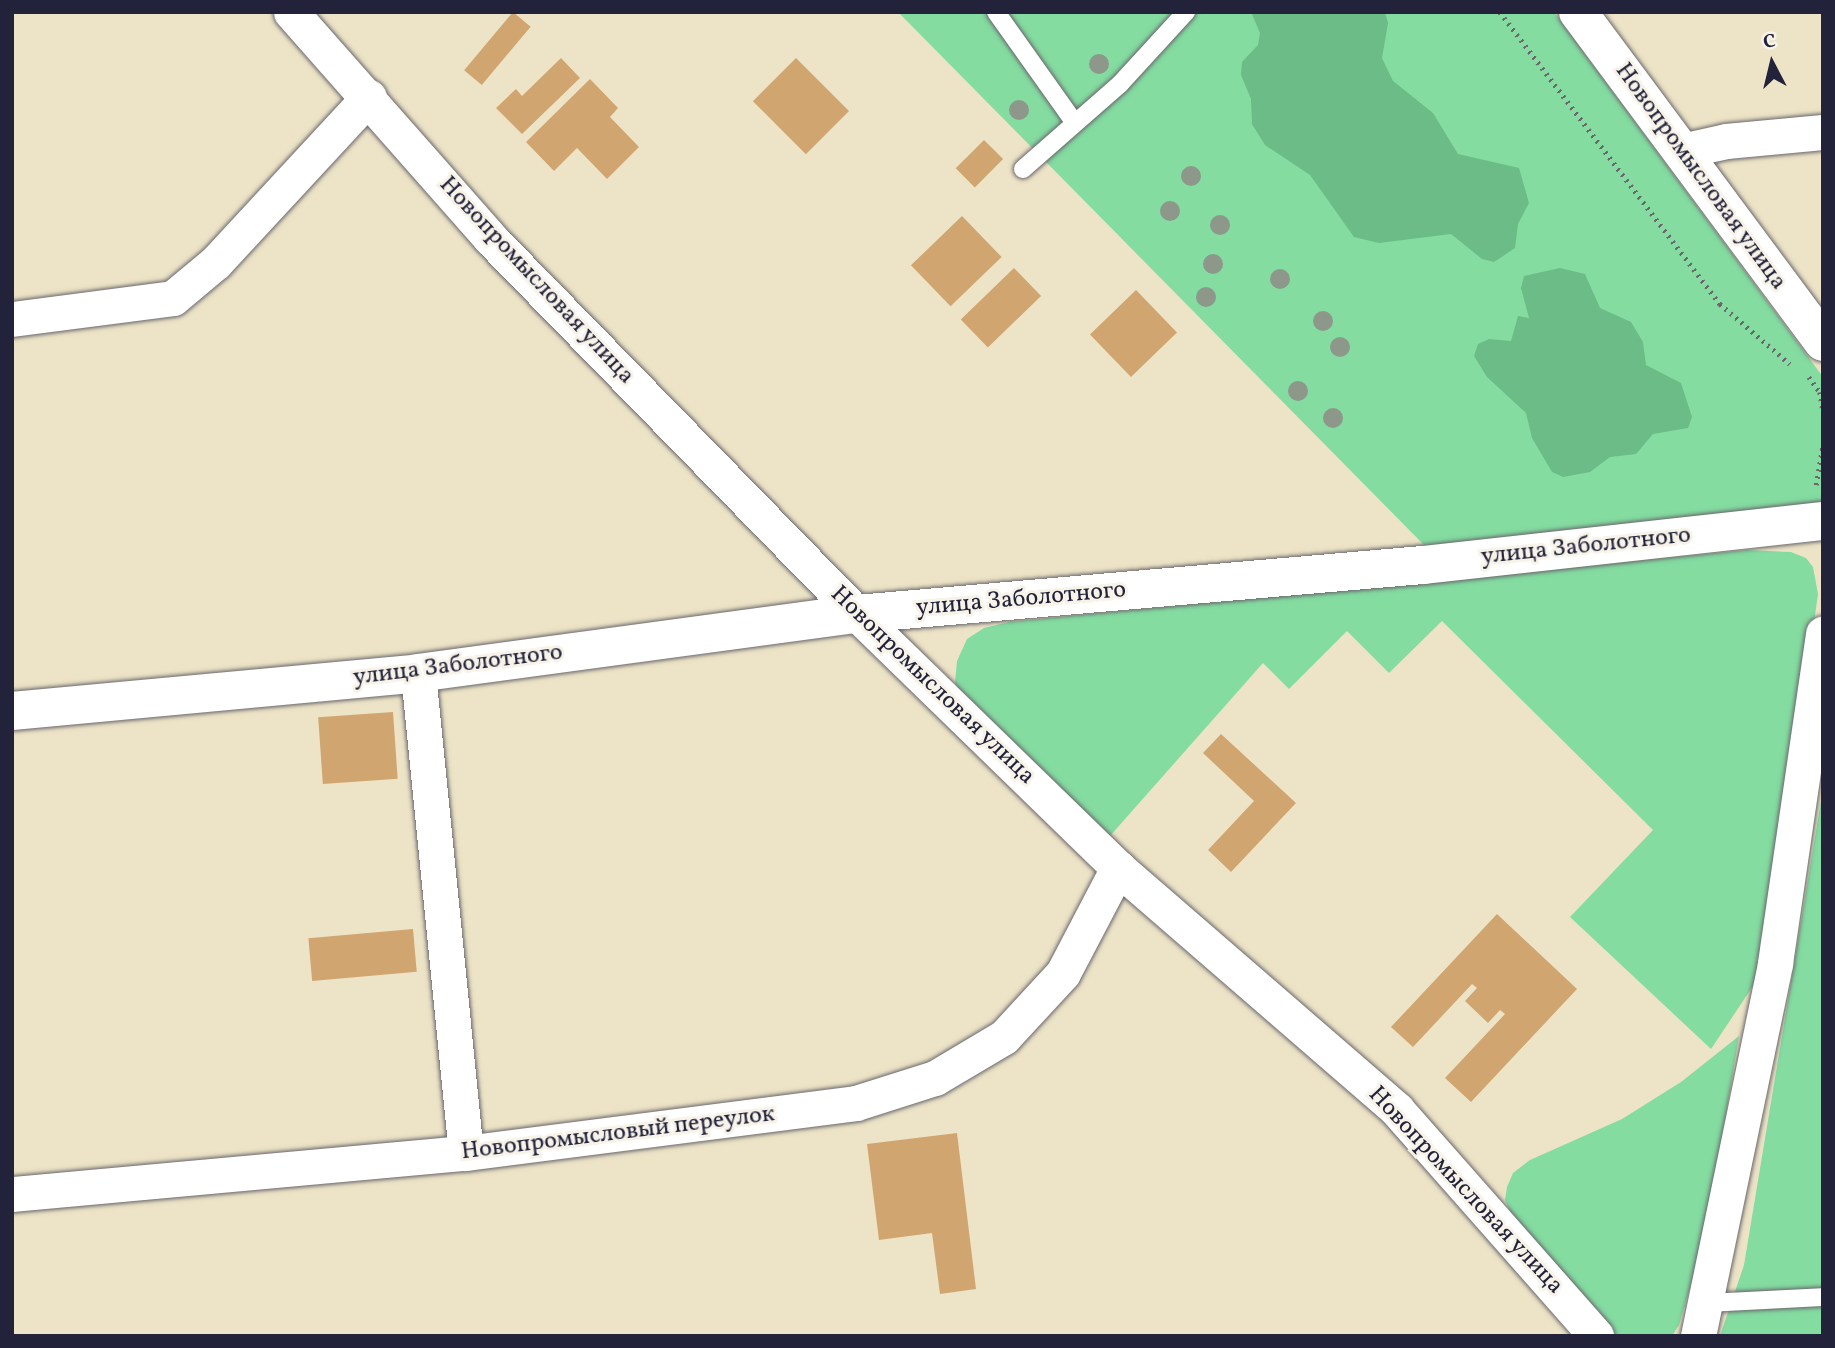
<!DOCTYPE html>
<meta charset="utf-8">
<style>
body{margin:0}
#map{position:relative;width:1835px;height:1348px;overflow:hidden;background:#ede4c7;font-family:Vollkorn,serif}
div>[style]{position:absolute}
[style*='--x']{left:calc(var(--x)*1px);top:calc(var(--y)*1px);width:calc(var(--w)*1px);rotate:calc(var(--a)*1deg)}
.green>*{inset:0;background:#84dca1}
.forest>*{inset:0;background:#6bbc87}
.building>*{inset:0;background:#d0a570;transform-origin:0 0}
.path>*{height:4.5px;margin-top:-2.25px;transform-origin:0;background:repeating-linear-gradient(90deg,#69666c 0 2px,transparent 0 7px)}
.roads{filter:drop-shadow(0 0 2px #69666c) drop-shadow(0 0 2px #69666c)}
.service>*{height:18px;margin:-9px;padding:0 9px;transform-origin:9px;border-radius:9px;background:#fff}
.minor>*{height:35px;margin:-17.5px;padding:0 17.5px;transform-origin:17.5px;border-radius:17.5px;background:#fff}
.tertiary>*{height:38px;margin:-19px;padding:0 19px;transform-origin:19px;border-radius:19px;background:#fff}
.secondary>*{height:38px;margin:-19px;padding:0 19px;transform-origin:19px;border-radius:19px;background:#fff}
.trees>*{width:20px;height:20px;margin:-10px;border-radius:50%;background:#8d988b}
span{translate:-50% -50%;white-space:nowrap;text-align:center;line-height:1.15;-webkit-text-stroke:6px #f7f3e8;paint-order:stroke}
.street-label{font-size:24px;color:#22223b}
.frame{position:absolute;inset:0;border:14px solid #22223b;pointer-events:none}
.north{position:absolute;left:1737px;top:28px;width:70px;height:70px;-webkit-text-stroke:5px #f7f3e8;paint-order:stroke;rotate:353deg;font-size:19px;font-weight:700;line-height:28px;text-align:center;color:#22223b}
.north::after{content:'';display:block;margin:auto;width:24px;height:32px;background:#22223b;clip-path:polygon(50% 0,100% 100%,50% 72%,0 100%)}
</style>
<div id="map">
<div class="green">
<div style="clip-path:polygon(898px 12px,1554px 12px,1823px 377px,1823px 504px,1425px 546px)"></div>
<div style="clip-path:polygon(1748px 550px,1791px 552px,1806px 558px,1813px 567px,1818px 594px,1769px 942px,1759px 977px,1711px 1049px,1570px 917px,1653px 830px,1442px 621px,1389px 673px,1347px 631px,1289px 689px,1263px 663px,1110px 836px,962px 700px,955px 682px,957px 661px,967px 639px,984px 628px,1009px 622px)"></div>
<div style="clip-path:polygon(1823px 789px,1823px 1336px,1720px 1336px,1744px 1265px)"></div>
<div style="clip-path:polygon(1739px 1036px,1706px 1234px,1679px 1325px,1672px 1336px,1613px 1336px,1510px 1211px,1505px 1200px,1507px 1187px,1513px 1173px,1530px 1160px,1622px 1119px,1681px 1082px)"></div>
</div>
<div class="forest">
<div style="clip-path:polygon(1251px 12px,1385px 12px,1388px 23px,1382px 58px,1393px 81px,1433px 113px,1458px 154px,1519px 168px,1529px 203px,1518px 224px,1515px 248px,1494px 262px,1482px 259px,1451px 234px,1379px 243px,1354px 237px,1310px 175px,1265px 145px,1252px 124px,1251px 99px,1241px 75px,1242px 62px,1258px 45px,1260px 33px)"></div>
<div style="clip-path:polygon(1560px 268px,1585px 274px,1600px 308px,1631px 322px,1643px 342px,1646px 365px,1681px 383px,1692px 417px,1688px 428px,1653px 434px,1636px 454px,1610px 457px,1590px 472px,1563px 477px,1552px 472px,1532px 438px,1526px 413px,1487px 377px,1474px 356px,1478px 344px,1489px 339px,1511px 341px,1518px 316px,1529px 318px,1521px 288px,1524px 276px)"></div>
</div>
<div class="building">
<div style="left:513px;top:12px;width:23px;height:76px;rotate:40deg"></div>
<div style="clip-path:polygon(561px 58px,580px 78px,522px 134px,496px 108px,516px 89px,522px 96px)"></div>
<div style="left:796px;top:58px;width:75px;height:61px;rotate:45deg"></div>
<div style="clip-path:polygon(590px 79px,618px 108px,610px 117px,639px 147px,607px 179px,577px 148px,554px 171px,526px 142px)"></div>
<div style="left:984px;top:140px;width:27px;height:40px;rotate:45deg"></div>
<div style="left:962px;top:216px;width:57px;height:71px;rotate:46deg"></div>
<div style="left:1014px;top:268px;width:39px;height:74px;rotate:46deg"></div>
<div style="left:1136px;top:290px;width:59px;height:64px;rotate:46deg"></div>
<div style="left:393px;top:712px;width:67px;height:75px;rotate:86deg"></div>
<div style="clip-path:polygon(1221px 734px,1296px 803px,1231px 872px,1208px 850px,1254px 801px,1203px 753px)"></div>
<div style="clip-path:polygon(1497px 914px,1577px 989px,1471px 1102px,1445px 1078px,1505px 1014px,1500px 1010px,1488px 1023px,1465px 1001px,1477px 988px,1472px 984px,1413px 1047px,1391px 1027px)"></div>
<div style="left:413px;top:929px;width:43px;height:105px;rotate:85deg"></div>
<div style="clip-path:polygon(957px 1133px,976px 1289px,940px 1294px,932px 1233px,879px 1240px,867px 1144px)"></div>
</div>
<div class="path">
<div style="--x:1500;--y:12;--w:366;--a:53"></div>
<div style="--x:1720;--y:304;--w:92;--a:40.6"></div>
<div style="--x:1809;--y:377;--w:19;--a:54"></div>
<div style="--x:1820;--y:392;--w:19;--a:81"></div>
<div style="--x:1816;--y:485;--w:42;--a:-80.3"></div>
</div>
<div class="roads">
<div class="service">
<div style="--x:996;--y:12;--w:136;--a:54.6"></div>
<div style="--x:1023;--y:169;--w:129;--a:-41.2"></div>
<div style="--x:1120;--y:84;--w:98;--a:-47.5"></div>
<div style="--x:1706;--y:1303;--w:117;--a:-2.9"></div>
</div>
<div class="minor">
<div style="--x:291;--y:12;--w:301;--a:48.6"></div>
<div style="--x:490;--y:238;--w:525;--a:45.69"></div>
<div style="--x:857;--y:614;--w:364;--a:44.2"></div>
<div style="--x:1118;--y:868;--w:369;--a:40.9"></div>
<div style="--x:1397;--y:1110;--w:301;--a:48.6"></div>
<div style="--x:1681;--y:151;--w:46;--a:-12.5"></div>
<div style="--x:1726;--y:141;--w:97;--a:-5.3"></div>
<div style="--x:12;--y:319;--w:162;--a:-7.4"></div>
<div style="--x:173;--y:298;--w:56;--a:-39.9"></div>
<div style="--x:216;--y:262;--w:225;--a:-47.2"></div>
<div style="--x:418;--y:673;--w:482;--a:84.3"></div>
<div style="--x:12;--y:1194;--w:456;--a:-5.2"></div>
<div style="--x:466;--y:1153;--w:393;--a:-7.3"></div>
<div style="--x:856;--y:1103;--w:83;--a:-17.6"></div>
<div style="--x:935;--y:1078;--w:80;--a:-30.7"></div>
<div style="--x:1004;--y:1037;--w:87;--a:-47.3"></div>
<div style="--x:1063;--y:973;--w:119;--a:-62.4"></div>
<div style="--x:1698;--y:1336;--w:381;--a:-78.3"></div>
<div style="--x:1775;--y:963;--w:333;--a:-81.7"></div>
</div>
<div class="tertiary">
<div style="--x:12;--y:711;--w:408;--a:-5.3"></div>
<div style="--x:418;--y:673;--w:443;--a:-7.7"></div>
<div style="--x:857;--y:614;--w:568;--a:-4.95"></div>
<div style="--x:1423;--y:565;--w:402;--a:-6.3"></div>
</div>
<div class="secondary">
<div style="--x:1578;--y:12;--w:411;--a:53.4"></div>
</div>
</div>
<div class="trees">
<div style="left:1099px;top:64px"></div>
<div style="left:1019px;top:110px"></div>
<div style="left:1191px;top:176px"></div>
<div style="left:1170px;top:211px"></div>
<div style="left:1220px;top:225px"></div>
<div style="left:1213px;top:264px"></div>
<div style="left:1280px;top:279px"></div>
<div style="left:1206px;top:297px"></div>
<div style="left:1323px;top:321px"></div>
<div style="left:1340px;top:347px"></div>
<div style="left:1298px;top:391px"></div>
<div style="left:1333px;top:418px"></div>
</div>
<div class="street-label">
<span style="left:1700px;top:177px;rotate:54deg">Новопромысловая улица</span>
<span style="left:536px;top:281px;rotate:47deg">Новопромысловая улица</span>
<span style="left:1586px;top:547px;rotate:-6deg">улица Заболотного</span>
<span style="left:1021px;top:600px;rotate:-5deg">улица Заболотного</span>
<span style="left:458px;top:666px;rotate:-7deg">улица Заболотного</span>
<span style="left:932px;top:686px;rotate:44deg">Новопромысловая улица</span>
<span style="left:618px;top:1134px;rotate:-7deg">Новопромысловый переулок</span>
<span style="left:1465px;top:1191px;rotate:47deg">Новопромысловая улица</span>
</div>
<div class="frame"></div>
<div class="north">С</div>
</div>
